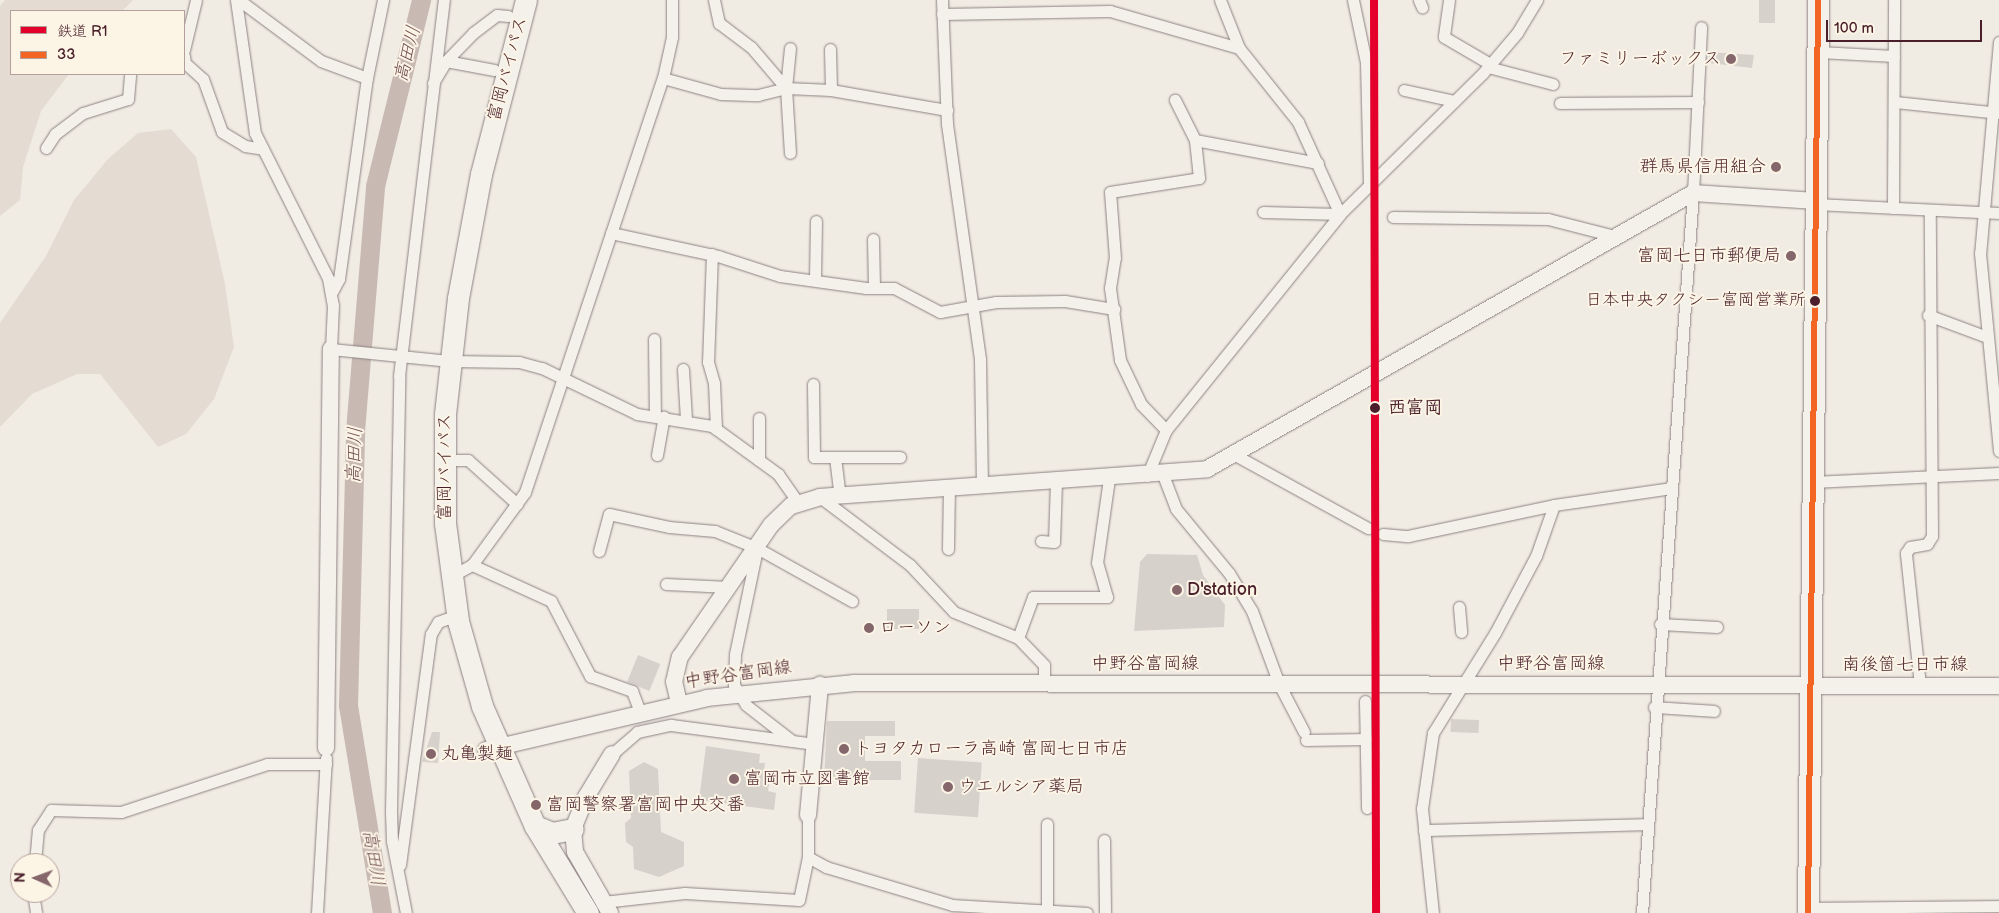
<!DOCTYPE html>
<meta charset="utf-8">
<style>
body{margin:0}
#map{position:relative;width:1999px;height:913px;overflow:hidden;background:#f0ebe3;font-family:"Balsamiq Sans","Klee One",sans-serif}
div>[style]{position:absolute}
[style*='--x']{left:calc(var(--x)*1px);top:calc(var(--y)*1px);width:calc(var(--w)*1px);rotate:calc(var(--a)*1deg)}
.green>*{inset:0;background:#e4dbd2}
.river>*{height:19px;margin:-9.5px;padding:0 9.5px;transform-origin:9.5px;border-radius:9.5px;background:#c9b9b3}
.building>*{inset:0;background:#d7d1cc;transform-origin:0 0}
.roads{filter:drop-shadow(0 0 1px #8d8281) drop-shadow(0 0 1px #8d8281)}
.street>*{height:11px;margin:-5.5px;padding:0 5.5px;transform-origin:5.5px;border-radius:5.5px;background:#f4f1eb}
.secondary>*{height:16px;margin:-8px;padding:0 8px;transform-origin:8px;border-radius:8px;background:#f4f1eb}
.highway>*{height:21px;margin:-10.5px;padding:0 10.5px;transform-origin:10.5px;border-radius:10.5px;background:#f4f1eb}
.bus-1>*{height:6px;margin:-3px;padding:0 3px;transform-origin:3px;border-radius:3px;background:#f26522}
.rail-1>*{height:8px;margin:-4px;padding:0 4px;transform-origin:4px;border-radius:4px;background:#e4002b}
.dots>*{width:14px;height:14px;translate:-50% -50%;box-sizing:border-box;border:2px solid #fcf5e5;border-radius:50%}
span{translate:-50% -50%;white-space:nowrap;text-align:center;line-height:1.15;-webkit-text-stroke:4px #fcf5e5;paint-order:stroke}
.bus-label{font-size:17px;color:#4a1f2b}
.right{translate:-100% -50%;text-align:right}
.poi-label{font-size:18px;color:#4a1f2b}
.left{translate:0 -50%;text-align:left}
.street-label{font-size:18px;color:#4a1f2b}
.stop-label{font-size:18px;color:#4a1f2b;font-weight:700}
.water-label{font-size:19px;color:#704d53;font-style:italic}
.legend{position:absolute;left:10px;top:10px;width:175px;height:65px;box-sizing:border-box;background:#fcf5e5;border:1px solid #b59f9b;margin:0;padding:6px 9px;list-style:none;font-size:15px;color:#4a1f2b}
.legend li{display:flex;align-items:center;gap:10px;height:25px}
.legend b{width:25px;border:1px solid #b59f9b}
.north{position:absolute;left:10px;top:853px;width:50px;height:50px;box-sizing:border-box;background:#fcf5e5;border:1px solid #b59f9b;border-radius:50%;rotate:272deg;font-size:14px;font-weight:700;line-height:20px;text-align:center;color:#4a1f2b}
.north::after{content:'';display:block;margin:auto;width:18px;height:22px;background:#84666b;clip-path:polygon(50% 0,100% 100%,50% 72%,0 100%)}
.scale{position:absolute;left:1826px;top:20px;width:156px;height:22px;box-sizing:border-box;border:2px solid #4a1f2b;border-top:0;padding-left:6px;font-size:15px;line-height:18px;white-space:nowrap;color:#4a1f2b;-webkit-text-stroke:4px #fcf5e5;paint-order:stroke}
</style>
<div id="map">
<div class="green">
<div style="clip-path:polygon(5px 0,133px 0,122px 11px,11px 11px,11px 74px,69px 74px,41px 111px,23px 167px,20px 200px,0 216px,0 6px)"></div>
<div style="clip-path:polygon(171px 129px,196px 157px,225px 284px,234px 347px,214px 399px,186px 434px,158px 447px,100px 374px,77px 374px,32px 394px,0 427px,0 323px,46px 256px,74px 200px,108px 159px,138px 133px)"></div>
</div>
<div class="river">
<div style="--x:382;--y:913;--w:211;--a:-99.3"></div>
<div style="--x:348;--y:705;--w:274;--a:-88.5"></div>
<div style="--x:355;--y:431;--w:246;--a:-85.3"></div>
<div style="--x:375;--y:186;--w:192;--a:-76.1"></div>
</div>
<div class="building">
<div style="left:1759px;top:0;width:16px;height:23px"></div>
<div style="clip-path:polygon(1709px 52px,1754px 55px,1752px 68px,1709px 63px)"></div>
<div style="clip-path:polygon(1147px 554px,1197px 555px,1203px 575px,1225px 605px,1224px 627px,1134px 631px,1140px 562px)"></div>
<div style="left:887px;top:609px;width:32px;height:20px"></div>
<div style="left:638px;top:655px;width:24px;height:29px;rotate:22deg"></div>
<div style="left:1451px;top:719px;width:28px;height:13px;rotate:2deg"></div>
<div style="clip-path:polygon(827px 721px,895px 721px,895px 736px,865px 736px,865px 761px,901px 761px,901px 780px,824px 780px)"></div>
<div style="clip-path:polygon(432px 732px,440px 732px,438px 763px,422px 762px)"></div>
<div style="clip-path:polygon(706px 746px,760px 754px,759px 763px,765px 763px,763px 778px,770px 779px,768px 791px,776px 793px,774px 810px,699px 800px)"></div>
<div style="left:918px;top:758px;width:64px;height:55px;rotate:4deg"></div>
<div style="clip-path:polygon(644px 762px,658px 769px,661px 832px,684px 842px,684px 866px,659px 877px,634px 869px,633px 847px,626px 842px,625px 823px,631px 818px,629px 771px)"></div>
</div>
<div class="roads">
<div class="street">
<div style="--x:236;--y:0;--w:134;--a:81.9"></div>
<div style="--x:255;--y:133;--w:162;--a:63.3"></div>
<div style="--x:328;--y:278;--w:27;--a:80"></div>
<div style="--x:333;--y:305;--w:44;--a:92.6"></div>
<div style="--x:331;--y:349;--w:119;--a:5.8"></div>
<div style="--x:449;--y:361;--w:70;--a:0.8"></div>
<div style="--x:519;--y:362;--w:24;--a:15"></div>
<div style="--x:542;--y:368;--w:106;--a:25.8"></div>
<div style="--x:637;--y:414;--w:76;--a:9.1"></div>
<div style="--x:712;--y:426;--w:82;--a:36"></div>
<div style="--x:778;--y:474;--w:35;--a:55"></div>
<div style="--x:239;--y:0;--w:102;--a:36.6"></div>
<div style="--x:321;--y:61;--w:49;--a:20.3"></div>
<div style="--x:714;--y:0;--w:24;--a:78"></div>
<div style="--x:719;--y:23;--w:40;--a:37"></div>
<div style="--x:751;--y:47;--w:54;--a:49.5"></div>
<div style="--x:786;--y:88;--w:65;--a:86.5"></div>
<div style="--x:942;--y:0;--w:124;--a:87.7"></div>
<div style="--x:947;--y:124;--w:238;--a:82"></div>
<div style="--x:980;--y:360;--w:126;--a:89.1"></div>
<div style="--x:1220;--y:0;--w:52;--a:68.4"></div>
<div style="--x:1239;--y:48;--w:95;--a:51.4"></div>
<div style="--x:1298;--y:122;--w:101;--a:65.5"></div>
<div style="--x:1340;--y:214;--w:77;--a:-178.5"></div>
<div style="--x:1353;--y:0;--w:63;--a:78.2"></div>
<div style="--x:1366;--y:62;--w:120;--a:88.6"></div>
<div style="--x:1419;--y:0;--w:8;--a:67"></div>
<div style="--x:1449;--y:0;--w:37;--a:98"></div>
<div style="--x:1444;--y:37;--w:53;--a:30.4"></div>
<div style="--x:942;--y:14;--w:168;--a:-1"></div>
<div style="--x:1110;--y:11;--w:134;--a:16"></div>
<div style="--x:1999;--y:42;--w:212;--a:95.1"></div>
<div style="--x:1980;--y:253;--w:199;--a:84.5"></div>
<div style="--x:830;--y:49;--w:41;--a:88.6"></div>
<div style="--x:184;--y:50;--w:51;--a:-76.5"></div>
<div style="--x:1819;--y:52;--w:75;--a:3.1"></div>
<div style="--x:184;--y:56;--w:7;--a:82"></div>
<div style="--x:185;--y:63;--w:24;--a:42"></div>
<div style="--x:203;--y:79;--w:56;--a:70.3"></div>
<div style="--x:222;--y:132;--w:27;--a:31"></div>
<div style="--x:245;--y:146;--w:18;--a:9"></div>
<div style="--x:446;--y:61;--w:49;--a:10.6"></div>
<div style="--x:1488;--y:67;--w:67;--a:14.7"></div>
<div style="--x:663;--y:78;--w:60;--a:15.4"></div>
<div style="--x:721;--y:94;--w:37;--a:2"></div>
<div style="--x:758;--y:95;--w:29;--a:-14"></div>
<div style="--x:786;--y:88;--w:45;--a:2.5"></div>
<div style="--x:831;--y:90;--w:118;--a:9.8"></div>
<div style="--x:433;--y:83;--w:26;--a:-59"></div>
<div style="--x:446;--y:61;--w:39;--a:-46"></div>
<div style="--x:473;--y:33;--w:30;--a:-37"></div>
<div style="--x:497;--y:15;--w:11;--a:5"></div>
<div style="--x:786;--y:88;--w:40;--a:-84.3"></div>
<div style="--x:1404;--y:90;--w:51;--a:12.4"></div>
<div style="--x:1895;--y:102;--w:105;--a:6"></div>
<div style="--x:1560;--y:103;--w:138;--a:-0.4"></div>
<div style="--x:1195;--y:140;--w:125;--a:10.6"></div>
<div style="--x:46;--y:148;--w:17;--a:-57"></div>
<div style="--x:55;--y:134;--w:35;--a:-37"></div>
<div style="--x:83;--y:113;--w:47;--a:-17.3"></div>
<div style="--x:128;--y:99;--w:25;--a:-85"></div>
<div style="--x:1816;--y:204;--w:183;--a:2.8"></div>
<div style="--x:1893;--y:208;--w:208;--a:-89.7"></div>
<div style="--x:1393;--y:217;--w:155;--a:0.7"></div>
<div style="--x:1548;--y:219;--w:72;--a:14.4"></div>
<div style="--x:611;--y:233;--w:109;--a:12.1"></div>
<div style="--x:718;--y:256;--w:65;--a:17.9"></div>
<div style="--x:780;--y:276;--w:87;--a:7.9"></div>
<div style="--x:866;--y:288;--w:28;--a:0"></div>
<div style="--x:894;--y:288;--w:52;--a:27.6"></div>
<div style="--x:940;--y:312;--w:57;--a:-10.1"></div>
<div style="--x:996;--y:302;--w:69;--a:-0.8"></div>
<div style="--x:1065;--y:301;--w:50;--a:9.3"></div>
<div style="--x:873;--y:239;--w:49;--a:88.8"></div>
<div style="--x:712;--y:254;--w:108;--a:92.1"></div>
<div style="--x:708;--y:362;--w:22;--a:74"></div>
<div style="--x:714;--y:383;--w:46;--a:87.5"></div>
<div style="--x:815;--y:278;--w:57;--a:-89"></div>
<div style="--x:332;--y:292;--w:15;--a:-62"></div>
<div style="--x:339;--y:279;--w:203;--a:-82.1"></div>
<div style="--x:367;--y:78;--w:80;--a:-78.4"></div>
<div style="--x:1928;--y:315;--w:63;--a:20.4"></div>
<div style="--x:654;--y:339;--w:77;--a:89.3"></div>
<div style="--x:683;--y:369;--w:51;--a:86.6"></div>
<div style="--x:813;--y:384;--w:73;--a:89.2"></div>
<div style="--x:814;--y:457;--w:86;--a:0"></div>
<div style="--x:759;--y:418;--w:42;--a:90"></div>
<div style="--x:1166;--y:430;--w:36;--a:-134"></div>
<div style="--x:1141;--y:404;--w:49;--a:-115.5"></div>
<div style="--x:1120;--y:360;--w:73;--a:-97.9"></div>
<div style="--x:1110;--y:288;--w:30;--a:-81"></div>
<div style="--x:1115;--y:258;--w:66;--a:-94.3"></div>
<div style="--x:1110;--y:192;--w:90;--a:-8.9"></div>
<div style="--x:1199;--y:178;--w:38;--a:-96"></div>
<div style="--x:1195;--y:140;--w:45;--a:-116.6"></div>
<div style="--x:657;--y:455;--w:39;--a:-80"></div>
<div style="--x:1235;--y:455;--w:152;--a:28.8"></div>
<div style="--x:835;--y:457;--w:39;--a:83"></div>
<div style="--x:444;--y:460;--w:24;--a:0"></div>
<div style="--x:468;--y:460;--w:66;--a:41.9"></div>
<div style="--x:1163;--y:475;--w:36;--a:69"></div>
<div style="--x:1176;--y:509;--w:83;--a:50.4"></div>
<div style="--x:1229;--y:573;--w:44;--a:58.8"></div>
<div style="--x:1252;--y:611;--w:78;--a:69.7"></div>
<div style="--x:1279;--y:684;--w:54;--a:62.5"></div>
<div style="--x:1147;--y:476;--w:50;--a:-67.6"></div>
<div style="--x:1166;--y:430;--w:277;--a:-51.1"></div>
<div style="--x:1340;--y:214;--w:199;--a:-44.6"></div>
<div style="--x:1482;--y:74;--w:54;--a:-49.5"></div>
<div style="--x:1517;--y:33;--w:39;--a:-59"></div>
<div style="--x:1813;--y:482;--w:186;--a:-2.8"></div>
<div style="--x:820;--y:497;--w:113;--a:37.1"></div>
<div style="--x:910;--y:565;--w:64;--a:46.9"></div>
<div style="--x:954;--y:612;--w:69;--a:22.1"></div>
<div style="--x:1018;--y:638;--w:37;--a:46"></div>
<div style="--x:1044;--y:665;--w:19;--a:90"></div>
<div style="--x:1383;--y:534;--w:25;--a:5"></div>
<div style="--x:1408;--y:536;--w:149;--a:-12"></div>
<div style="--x:1554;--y:505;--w:119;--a:-8.2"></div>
<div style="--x:1041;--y:541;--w:13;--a:4"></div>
<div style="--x:1054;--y:542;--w:60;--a:-88.1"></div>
<div style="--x:757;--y:549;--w:107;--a:101.8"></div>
<div style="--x:735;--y:654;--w:31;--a:92"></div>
<div style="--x:734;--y:685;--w:23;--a:59"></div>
<div style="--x:746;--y:705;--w:58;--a:38"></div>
<div style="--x:948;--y:549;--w:61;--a:-89.1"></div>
<div style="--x:599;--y:551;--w:38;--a:-75"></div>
<div style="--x:609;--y:514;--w:61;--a:12.2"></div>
<div style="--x:669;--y:527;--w:46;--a:5"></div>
<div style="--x:715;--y:531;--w:45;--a:22"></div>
<div style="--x:757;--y:548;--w:109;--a:29.2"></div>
<div style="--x:472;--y:565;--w:87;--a:24.5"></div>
<div style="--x:551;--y:601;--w:85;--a:62.5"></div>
<div style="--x:590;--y:676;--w:45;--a:19.7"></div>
<div style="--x:632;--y:691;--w:22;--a:69"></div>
<div style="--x:450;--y:577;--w:25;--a:-29"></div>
<div style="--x:472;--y:565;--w:90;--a:-54"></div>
<div style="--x:525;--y:492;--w:436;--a:-71.6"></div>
<div style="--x:663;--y:78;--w:42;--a:-77.6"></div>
<div style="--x:672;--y:37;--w:37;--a:-90"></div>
<div style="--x:666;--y:584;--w:63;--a:2.7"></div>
<div style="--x:1459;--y:607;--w:25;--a:85"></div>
<div style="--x:1660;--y:624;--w:57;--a:3"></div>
<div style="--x:1018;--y:638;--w:44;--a:-69.9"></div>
<div style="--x:1033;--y:597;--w:74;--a:0"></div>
<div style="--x:1107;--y:597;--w:35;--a:-106"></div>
<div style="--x:1097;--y:563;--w:85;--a:-81.9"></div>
<div style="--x:1920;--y:685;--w:133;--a:-96.1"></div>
<div style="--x:1906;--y:553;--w:7;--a:-56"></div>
<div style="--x:1910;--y:547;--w:17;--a:-10"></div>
<div style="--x:1927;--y:544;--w:9;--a:-58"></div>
<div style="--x:1932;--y:536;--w:326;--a:-90.4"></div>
<div style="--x:1365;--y:701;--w:107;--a:88.9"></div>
<div style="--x:1654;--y:707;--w:60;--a:3.8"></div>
<div style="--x:1306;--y:740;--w:60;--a:-1"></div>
<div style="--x:612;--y:754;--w:33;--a:-41"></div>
<div style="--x:637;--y:732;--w:35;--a:-12"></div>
<div style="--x:671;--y:725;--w:145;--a:7.5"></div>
<div style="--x:808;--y:815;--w:42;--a:90"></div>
<div style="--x:808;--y:857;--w:21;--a:29"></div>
<div style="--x:826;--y:867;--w:133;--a:16.7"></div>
<div style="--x:953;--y:905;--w:134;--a:3.4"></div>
<div style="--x:1047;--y:824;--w:84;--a:90"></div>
<div style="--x:1424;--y:830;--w:222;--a:-1.5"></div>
<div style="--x:1104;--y:840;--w:73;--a:89.2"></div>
<div style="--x:35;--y:863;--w:33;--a:-85"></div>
<div style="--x:38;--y:830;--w:24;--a:-57"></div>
<div style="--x:51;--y:810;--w:70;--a:1.6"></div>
<div style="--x:121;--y:812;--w:154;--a:-18.2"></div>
<div style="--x:267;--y:764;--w:59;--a:0"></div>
<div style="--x:400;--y:865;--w:233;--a:-82.4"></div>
<div style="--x:431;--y:634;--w:14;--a:-60"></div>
<div style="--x:438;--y:622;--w:9;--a:-21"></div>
<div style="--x:33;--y:893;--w:20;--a:81"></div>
<div style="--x:603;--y:902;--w:82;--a:-6.3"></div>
<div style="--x:685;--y:893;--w:114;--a:3.5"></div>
<div style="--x:799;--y:900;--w:44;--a:-78.2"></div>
<div style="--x:1808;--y:908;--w:191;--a:-0.6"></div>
<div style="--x:317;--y:913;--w:155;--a:-86.7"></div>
<div style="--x:406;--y:913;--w:73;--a:-101"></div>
<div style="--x:392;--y:841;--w:29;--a:-92"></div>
<div style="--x:391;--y:812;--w:436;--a:-88.9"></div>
<div style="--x:399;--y:376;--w:379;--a:-83.2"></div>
<div style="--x:1433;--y:913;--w:105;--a:-96"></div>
<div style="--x:1422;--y:809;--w:77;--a:-81.8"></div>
<div style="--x:1433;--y:733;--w:118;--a:-58.2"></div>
<div style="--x:1495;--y:633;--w:87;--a:-62"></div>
<div style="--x:1536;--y:556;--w:54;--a:-70.6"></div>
<div style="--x:1642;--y:913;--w:722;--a:-85.95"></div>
<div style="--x:1693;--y:193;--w:166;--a:-87.2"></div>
</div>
<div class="secondary">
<div style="--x:679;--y:703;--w:22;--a:-103"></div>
<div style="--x:674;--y:682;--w:26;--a:-77"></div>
<div style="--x:680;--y:657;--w:160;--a:-55.4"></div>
<div style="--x:771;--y:525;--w:28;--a:-44"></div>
<div style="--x:791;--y:506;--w:30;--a:-17"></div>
<div style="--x:820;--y:497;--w:388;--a:-4.1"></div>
<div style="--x:1207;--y:469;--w:559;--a:-29.59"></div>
<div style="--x:1693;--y:193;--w:123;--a:3.7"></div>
<div style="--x:326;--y:748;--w:399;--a:-89.3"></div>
<div style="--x:486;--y:750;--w:227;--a:-13.2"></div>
<div style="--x:707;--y:698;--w:148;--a:-5.8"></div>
<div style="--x:854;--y:683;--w:1145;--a:0.15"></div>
<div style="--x:808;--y:815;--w:131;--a:-84.7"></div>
<div style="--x:610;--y:913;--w:70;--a:-119.8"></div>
<div style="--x:575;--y:852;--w:23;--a:-95"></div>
<div style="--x:573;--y:829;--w:35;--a:-68"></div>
<div style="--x:586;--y:797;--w:50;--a:-58.8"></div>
</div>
<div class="highway">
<div style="--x:526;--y:0;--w:180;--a:104.5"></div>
<div style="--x:481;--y:174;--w:126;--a:100.5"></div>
<div style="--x:458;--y:298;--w:117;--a:96.4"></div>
<div style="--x:445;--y:414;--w:109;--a:90"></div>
<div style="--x:445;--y:523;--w:99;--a:82.4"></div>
<div style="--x:458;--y:621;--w:88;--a:74.2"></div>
<div style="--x:482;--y:706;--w:131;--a:66.2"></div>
<div style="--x:535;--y:826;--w:102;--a:58.7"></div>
<div style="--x:535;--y:826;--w:18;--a:22"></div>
<div style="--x:552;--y:833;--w:21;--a:-11"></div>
<div style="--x:1808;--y:913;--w:913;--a:-89.37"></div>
</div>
</div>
<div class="bus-1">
<div style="--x:1808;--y:913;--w:913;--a:-89.37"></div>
</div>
<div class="rail-1">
<div style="--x:1374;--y:0;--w:913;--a:89.87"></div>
</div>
<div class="dots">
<div style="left:1731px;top:59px;background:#84666b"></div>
<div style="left:1776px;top:167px;background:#84666b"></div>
<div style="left:1791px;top:256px;background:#84666b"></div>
<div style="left:1815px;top:301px;background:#4a1f2b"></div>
<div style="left:1375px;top:408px;background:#4a1f2b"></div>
<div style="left:1177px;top:590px;background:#84666b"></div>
<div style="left:869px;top:628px;background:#84666b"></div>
<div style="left:844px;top:749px;background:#84666b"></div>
<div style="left:431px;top:754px;background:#84666b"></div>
<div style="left:734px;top:779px;background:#84666b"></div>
<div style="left:948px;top:787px;background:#84666b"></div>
<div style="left:536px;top:805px;background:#84666b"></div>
</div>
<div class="bus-label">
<span class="right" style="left:1806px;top:301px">日本中央タクシー富岡営業所</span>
</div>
<div class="poi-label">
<span class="right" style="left:1721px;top:59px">ファミリーボックス</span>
<span class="right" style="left:1766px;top:167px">群馬県信用組合</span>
<span class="right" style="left:1781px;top:256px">富岡七日市郵便局</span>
<span class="left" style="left:1187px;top:590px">D'station</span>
<span class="left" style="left:879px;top:628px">ローソン</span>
<span class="left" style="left:854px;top:749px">トヨタカローラ高崎 富岡七日市店</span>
<span class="left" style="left:441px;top:754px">丸亀製麺</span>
<span class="left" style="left:744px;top:779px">富岡市立図書館</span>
<span class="left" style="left:958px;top:787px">ウエルシア薬局</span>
<span class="left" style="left:546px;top:805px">富岡警察署富岡中央交番</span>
</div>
<div class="street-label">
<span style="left:508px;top:69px;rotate:-75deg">富岡バイパス</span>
<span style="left:445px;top:467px;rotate:-90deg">富岡バイパス</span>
<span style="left:1145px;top:664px">中野谷富岡線</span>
<span style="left:1551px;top:664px">中野谷富岡線</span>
<span style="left:1905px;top:665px">南後箇七日市線</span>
<span style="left:738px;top:675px;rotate:-8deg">中野谷富岡線</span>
</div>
<div class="stop-label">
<span class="left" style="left:1388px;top:408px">西富岡</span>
</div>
<div class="water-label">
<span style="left:408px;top:54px;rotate:-76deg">高田川</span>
<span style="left:355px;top:455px;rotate:-88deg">高田川</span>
<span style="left:373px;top:858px;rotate:81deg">高田川</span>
</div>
<ul class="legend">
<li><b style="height:6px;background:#e4002b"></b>鉄道 R1</li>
<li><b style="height:6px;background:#f26522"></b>33</li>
</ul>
<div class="north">N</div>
<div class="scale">100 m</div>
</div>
